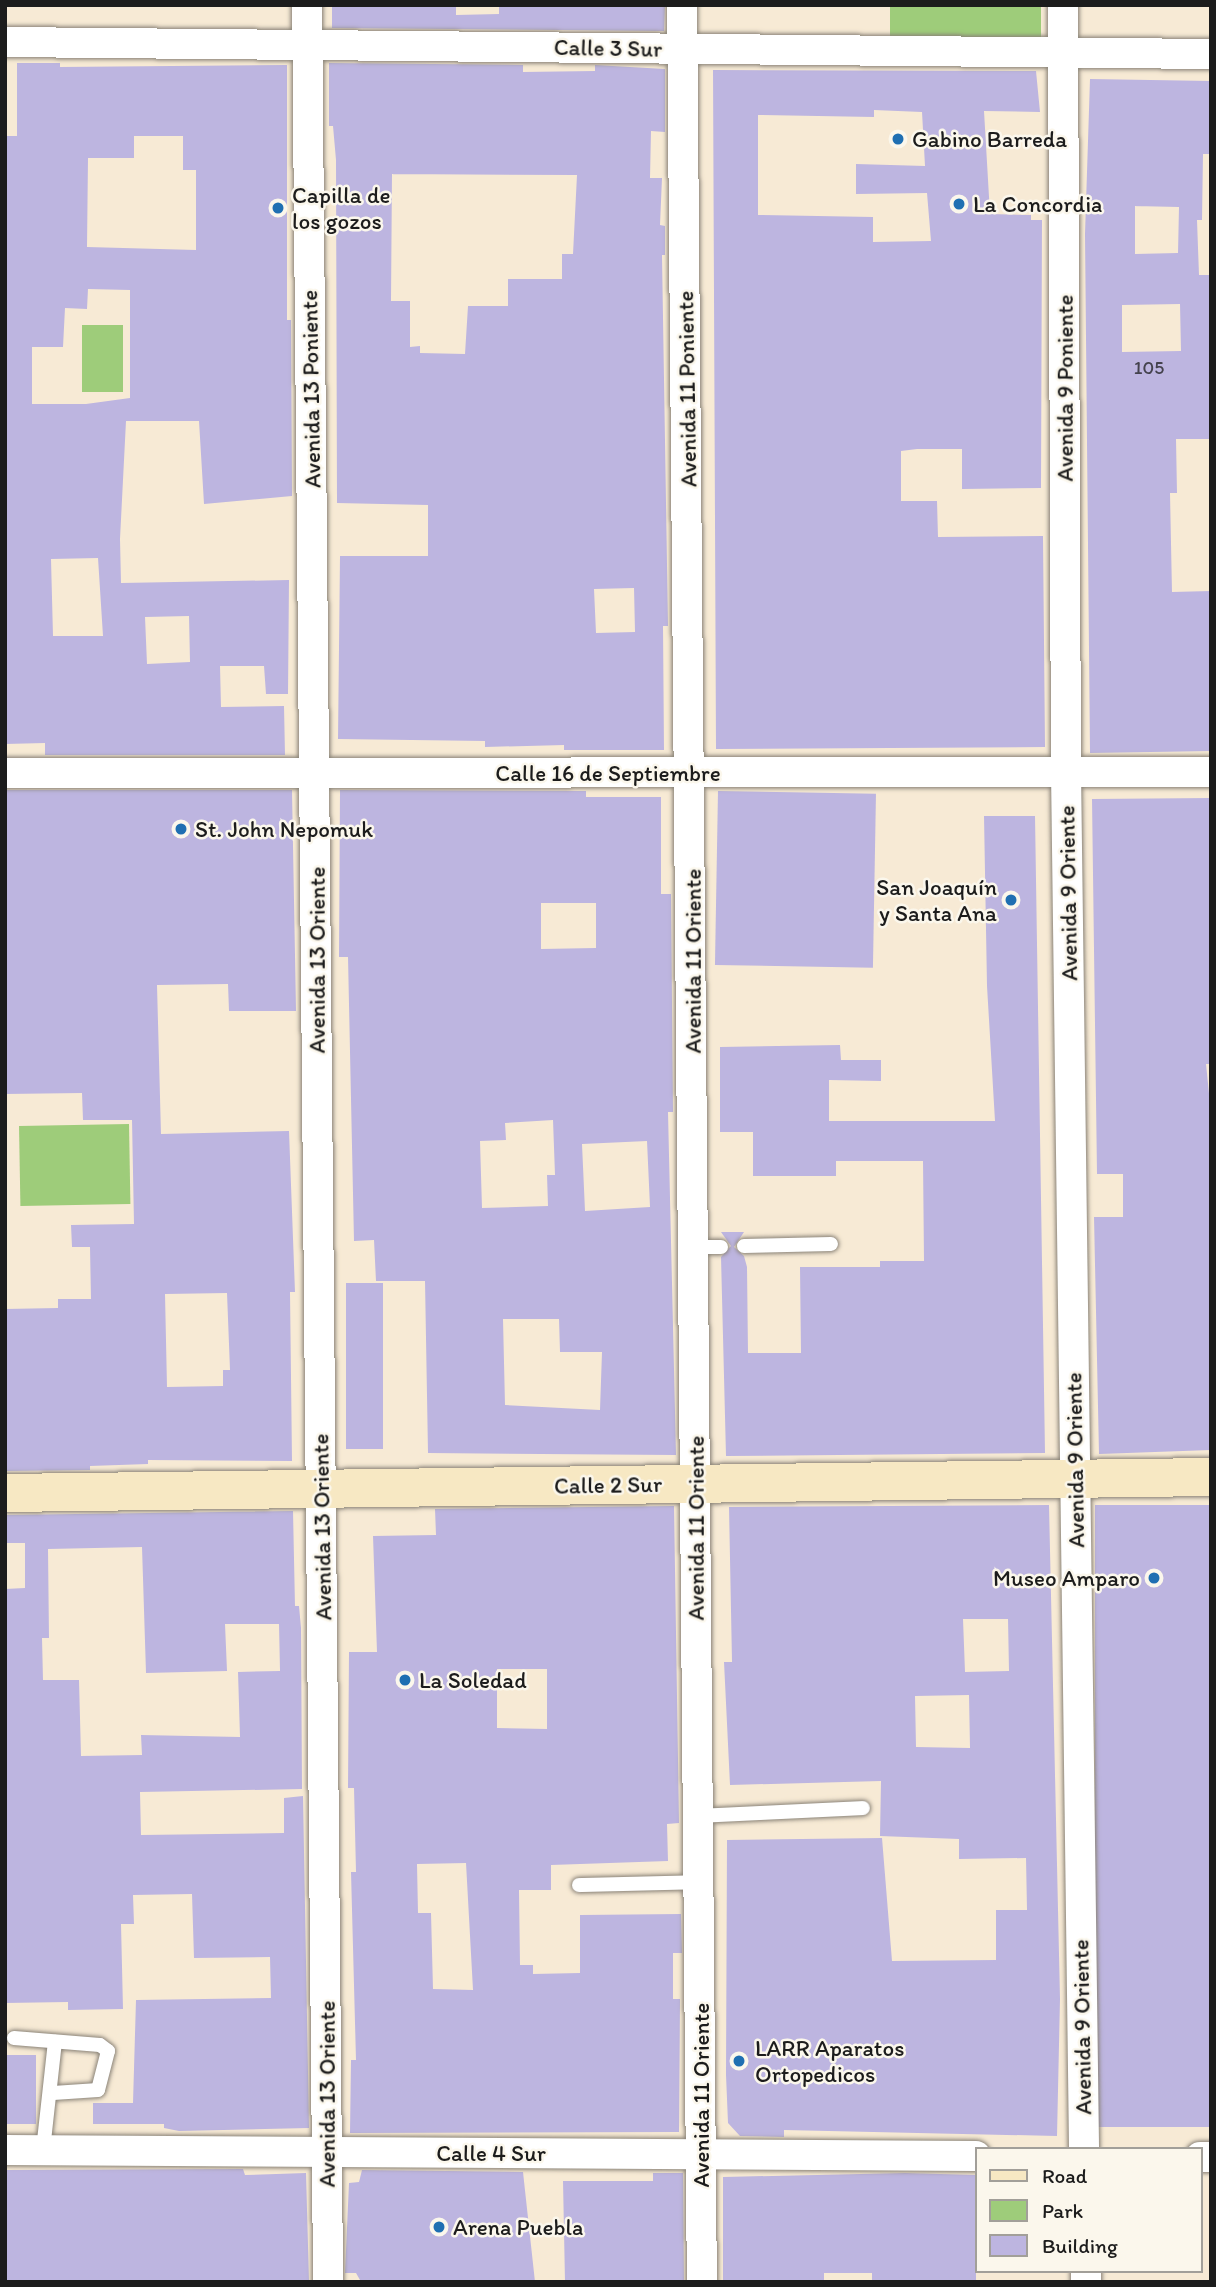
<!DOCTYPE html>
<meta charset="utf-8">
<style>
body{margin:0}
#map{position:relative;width:1216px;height:2287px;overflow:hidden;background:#f7ead5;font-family:Itim,sans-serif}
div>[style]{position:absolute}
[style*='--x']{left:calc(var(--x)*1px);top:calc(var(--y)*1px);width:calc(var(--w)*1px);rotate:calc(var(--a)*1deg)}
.green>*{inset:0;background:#9ecc7a;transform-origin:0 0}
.building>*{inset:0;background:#bdb5e0;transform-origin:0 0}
.roads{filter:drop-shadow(0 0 2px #8a8378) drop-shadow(0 0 2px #8a8378)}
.lane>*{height:14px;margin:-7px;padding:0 7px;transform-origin:7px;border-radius:7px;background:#fff}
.street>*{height:30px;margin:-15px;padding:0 15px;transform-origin:15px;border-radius:15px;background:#fff}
.secondary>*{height:38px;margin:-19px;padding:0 19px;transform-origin:19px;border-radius:19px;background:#f7e8c3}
.dots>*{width:19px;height:19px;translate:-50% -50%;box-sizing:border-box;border:4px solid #fbf7ec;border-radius:50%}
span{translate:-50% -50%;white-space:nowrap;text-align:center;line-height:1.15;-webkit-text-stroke:5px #fbf7ec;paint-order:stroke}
.number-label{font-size:19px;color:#44424d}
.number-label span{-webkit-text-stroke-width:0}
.street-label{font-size:23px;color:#1c1c1c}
.poi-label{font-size:23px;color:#1c1c1c}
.left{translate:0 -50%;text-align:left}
.right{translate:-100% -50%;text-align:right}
.frame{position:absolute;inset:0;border:7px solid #1c1c1c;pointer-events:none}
.legend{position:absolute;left:975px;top:2147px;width:228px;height:126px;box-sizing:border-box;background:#fbf7ec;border:2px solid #a29f99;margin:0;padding:9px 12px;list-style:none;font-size:21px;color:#1c1c1c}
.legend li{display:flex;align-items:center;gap:14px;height:35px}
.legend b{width:35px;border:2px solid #a29f99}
</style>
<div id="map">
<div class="green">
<div style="left:890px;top:5px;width:151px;height:44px"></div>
<div style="left:82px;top:325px;width:41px;height:67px"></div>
<div style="left:129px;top:1124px;width:80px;height:110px;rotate:89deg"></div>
</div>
<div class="building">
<div style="clip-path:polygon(332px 5px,456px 5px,456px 15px,499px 14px,499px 5px,665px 5px,664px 31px,332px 28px)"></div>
<div style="clip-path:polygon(evenodd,17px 63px,60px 63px,60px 67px,287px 65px,287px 320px,291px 320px,292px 496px,204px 504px,199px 421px,126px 421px,120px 539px,121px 583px,289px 580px,288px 694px,266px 694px,264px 666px,220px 666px,221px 707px,284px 706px,285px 755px,45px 755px,45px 743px,5px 744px,5px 136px,17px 136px,17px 63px,134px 136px,183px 136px,183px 170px,196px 170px,196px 250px,87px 247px,88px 158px,134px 158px,134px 136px,17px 63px,88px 289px,130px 290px,130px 398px,86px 404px,32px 404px,32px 347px,63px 347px,65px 308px,87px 309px,88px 289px,17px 63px,98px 558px,103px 636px,53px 636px,51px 559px,98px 558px,17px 63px,189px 616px,190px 662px,147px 664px,145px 617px,189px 616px)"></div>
<div style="clip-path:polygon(evenodd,329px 63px,523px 65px,523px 72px,595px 71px,595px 65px,665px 69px,665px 132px,651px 131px,650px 178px,662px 178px,660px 225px,665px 226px,665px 255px,662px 255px,668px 626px,663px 626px,664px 750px,564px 750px,564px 745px,485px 747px,485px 741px,338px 739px,340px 556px,428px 556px,428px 505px,337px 503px,336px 160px,333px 126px,329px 126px,329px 63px,392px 174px,577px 175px,573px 254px,562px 254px,562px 279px,508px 279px,508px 306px,468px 306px,465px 354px,420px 353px,420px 346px,410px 347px,410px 301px,391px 301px,392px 174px,329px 63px,634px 588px,635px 632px,596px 633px,594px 589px,634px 588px)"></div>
<div style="clip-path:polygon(evenodd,713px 70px,1036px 71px,1040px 112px,984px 111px,990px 214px,1031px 215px,1031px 220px,1042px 220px,1041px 488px,962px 489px,962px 449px,917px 449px,901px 451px,901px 501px,937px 501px,938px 537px,1043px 536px,1045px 747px,716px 749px,713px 70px,874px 110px,922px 112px,925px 166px,856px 164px,856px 194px,927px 193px,931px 241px,873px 242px,873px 217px,758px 215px,758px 115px,874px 117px,874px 110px)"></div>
<div style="clip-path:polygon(evenodd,1090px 79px,1211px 81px,1211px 154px,1203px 154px,1202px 220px,1197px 220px,1199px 275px,1211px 275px,1211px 439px,1176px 439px,1177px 493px,1170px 493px,1172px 592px,1211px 591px,1211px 751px,1090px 753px,1085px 234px,1090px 79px,1135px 206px,1179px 207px,1178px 253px,1135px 254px,1135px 206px,1090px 79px,1180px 304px,1181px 351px,1122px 352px,1122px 305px,1180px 304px)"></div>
<div style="clip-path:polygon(evenodd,5px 790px,292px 790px,296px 1011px,229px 1011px,228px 984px,157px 985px,161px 1134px,289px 1131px,295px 1292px,290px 1292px,292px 1461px,148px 1460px,148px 1464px,90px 1466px,90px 1470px,5px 1471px,5px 1309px,58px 1308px,58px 1299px,91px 1299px,90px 1247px,72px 1247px,71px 1225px,134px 1224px,132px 1120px,83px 1120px,82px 1093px,5px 1094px,5px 790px,227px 1293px,230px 1370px,223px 1370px,223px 1386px,167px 1387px,165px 1294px,227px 1293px)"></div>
<div style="clip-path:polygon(evenodd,340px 790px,586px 791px,586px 797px,661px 797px,661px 894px,671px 894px,673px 1112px,668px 1112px,676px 1455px,428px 1453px,425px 1281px,376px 1281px,374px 1240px,354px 1241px,348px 957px,339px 957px,340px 790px,541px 903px,596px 903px,596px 948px,541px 949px,541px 903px,340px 790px,553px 1120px,555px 1175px,547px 1175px,548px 1206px,482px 1208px,480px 1141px,506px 1140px,505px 1123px,553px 1120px,340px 790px,647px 1141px,650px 1207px,585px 1211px,582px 1144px,647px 1141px,340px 790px,503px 1319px,559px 1319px,560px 1352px,602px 1352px,600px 1410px,505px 1405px,503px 1319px)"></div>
<div style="left:718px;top:791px;width:158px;height:174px;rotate:1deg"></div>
<div style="clip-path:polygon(1211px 798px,1211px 1064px,1206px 1064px,1211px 1113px,1211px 1450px,1099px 1454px,1094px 1217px,1123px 1217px,1123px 1174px,1097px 1174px,1092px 799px)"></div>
<div style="clip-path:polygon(984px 816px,1035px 816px,1045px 1453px,726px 1456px,721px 1257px,731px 1246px,721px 1232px,744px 1232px,734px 1247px,744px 1256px,747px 1267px,748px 1353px,801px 1353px,800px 1267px,880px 1267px,880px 1261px,924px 1261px,923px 1161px,836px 1161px,836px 1176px,753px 1176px,753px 1132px,720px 1132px,720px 1047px,840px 1045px,841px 1060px,881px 1060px,881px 1081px,829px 1080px,829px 1121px,995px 1121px,987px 986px)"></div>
<div style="left:346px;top:1283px;width:37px;height:166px"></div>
<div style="clip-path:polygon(evenodd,1049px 1505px,1060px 1999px,1057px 2136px,784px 2130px,784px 2137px,740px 2136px,728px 2123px,726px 2075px,727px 1840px,882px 1838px,892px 1961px,996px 1960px,996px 1910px,1027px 1910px,1026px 1858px,959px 1859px,959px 1839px,880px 1836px,881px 1781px,730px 1785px,724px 1662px,732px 1662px,729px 1507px,1049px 1505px,963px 1619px,1008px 1619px,1009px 1671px,965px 1672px,963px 1619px,1049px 1505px,969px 1695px,970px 1748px,916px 1747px,915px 1696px,969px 1695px)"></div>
<div style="left:1211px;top:1505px;width:622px;height:116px;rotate:90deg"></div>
<div style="clip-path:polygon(evenodd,674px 1506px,679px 1823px,667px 1824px,668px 1861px,551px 1865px,551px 1890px,519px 1890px,520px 1965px,533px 1965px,533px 1974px,580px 1973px,580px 1915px,681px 1914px,682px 1953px,673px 1953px,673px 1999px,680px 1999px,679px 2132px,350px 2133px,351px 2060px,356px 2060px,351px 1872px,356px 1872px,354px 1788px,348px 1788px,349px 1652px,377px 1652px,373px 1536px,436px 1535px,435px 1509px,674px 1506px,497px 1669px,547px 1669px,547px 1729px,497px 1728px,497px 1669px,674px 1506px,466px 1863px,473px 1990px,433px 1989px,431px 1913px,418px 1913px,417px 1864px,466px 1863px)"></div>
<div style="clip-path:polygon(evenodd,293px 1511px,295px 1606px,299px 1606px,301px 1628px,302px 1789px,140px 1792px,141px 1835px,284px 1833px,284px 1798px,303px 1796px,309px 2128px,179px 2131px,164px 2128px,164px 2124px,93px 2124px,93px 2103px,133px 2103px,136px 2000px,271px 1998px,270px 1957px,194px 1958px,192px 1894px,133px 1895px,134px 1924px,121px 1924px,123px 2009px,68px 2010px,68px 2002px,5px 2003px,5px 1589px,25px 1588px,25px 1543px,5px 1543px,5px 1515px,293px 1511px,142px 1547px,146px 1673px,227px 1671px,225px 1624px,279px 1624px,280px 1671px,238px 1672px,240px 1737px,141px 1735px,142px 1755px,81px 1756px,79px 1680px,43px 1680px,42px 1638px,49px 1638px,48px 1549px,142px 1547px)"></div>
<div style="left:36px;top:2055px;width:69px;height:31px;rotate:90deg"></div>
<div style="clip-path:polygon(243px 2169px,245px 2175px,306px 2173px,309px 2282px,5px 2282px,5px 2170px)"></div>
<div style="clip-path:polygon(362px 2170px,523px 2172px,535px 2282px,360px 2280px,356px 2273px,345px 2273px,349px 2183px,359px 2182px)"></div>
<div style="clip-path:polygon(653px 2173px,683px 2173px,684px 2282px,565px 2282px,563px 2181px,653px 2181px)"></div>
<div style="clip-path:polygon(905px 2173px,976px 2175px,976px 2282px,872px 2282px,872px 2273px,824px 2273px,824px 2282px,723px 2282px,723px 2177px)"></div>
</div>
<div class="roads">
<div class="lane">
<div style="--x:744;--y:1246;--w:87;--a:-1.3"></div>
<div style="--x:695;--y:1247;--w:26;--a:0"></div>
<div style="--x:699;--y:1816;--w:164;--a:-2.8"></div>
<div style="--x:579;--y:1885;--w:120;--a:-1.4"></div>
<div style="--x:14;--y:2038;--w:86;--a:4.7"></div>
<div style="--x:100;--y:2045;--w:10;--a:37"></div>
<div style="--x:108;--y:2051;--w:40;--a:104.4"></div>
<div style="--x:98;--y:2090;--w:45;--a:176.2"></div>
<div style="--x:43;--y:2150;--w:109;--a:-83.7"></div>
</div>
<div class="street">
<div style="--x:307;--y:5;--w:2277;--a:89.47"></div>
<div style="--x:682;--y:5;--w:2277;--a:89.5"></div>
<div style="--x:1063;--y:5;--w:766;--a:89.78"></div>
<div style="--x:1066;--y:771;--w:1378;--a:89.25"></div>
<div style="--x:5;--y:42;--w:1206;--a:0.57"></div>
<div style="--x:5;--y:773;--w:1206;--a:-0.05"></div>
<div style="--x:5;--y:2150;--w:971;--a:0.35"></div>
<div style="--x:1200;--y:2157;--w:11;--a:0"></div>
<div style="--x:1086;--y:2271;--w:11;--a:90"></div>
</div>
<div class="secondary">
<div style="--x:5;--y:1493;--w:1206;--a:-0.76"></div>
</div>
</div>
<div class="dots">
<div style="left:898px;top:139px;background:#1f6fb2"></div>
<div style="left:959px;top:204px;background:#1f6fb2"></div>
<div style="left:278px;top:208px;background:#1f6fb2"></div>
<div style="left:181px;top:829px;background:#1f6fb2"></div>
<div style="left:1011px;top:900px;background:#1f6fb2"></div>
<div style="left:1154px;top:1578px;background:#1f6fb2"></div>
<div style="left:405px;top:1680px;background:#1f6fb2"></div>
<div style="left:739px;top:2061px;background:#1f6fb2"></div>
<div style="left:439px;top:2227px;background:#1f6fb2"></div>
</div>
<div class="number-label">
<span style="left:1149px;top:368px">105</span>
</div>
<div class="street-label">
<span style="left:608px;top:48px;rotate:1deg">Calle 3 Sur</span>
<span style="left:1065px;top:388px;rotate:-90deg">Avenida 9 Poniente</span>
<span style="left:311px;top:389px;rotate:-91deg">Avenida 13 Poniente</span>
<span style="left:687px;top:389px;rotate:-91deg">Avenida 11 Poniente</span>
<span style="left:608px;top:773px">Calle 16 de Septiembre</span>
<span style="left:1068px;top:893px;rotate:-91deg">Avenida 9 Oriente</span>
<span style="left:317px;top:960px;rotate:-90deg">Avenida 13 Oriente</span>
<span style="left:693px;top:961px;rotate:-90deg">Avenida 11 Oriente</span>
<span style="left:1075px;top:1460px;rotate:-91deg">Avenida 9 Oriente</span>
<span style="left:608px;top:1485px;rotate:-1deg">Calle 2 Sur</span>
<span style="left:322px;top:1527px;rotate:-91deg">Avenida 13 Oriente</span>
<span style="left:696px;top:1528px;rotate:-90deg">Avenida 11 Oriente</span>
<span style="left:1082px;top:2027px;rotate:-91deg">Avenida 9 Oriente</span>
<span style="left:327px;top:2094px;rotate:-90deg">Avenida 13 Oriente</span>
<span style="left:701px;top:2095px;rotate:-90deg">Avenida 11 Oriente</span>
<span style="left:491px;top:2153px">Calle 4 Sur</span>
</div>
<div class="poi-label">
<span class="left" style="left:912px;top:139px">Gabino Barreda</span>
<span class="left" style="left:292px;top:208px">Capilla de<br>los gozos</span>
<span class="left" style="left:973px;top:204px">La Concordia</span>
<span class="left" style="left:195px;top:829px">St. John Nepomuk</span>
<span class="right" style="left:997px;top:900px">San Joaquín<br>y Santa Ana</span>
<span class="right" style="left:1140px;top:1578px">Museo Amparo</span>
<span class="left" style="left:419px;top:1680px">La Soledad</span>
<span class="left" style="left:755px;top:2061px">LARR Aparatos<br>Ortopedicos</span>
<span class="left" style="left:453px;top:2227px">Arena Puebla</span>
</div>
<div class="frame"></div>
<ul class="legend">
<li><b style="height:9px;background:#f7e8c3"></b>Road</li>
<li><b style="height:19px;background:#9ecc7a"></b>Park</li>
<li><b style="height:19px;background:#bdb5e0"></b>Building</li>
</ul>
</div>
